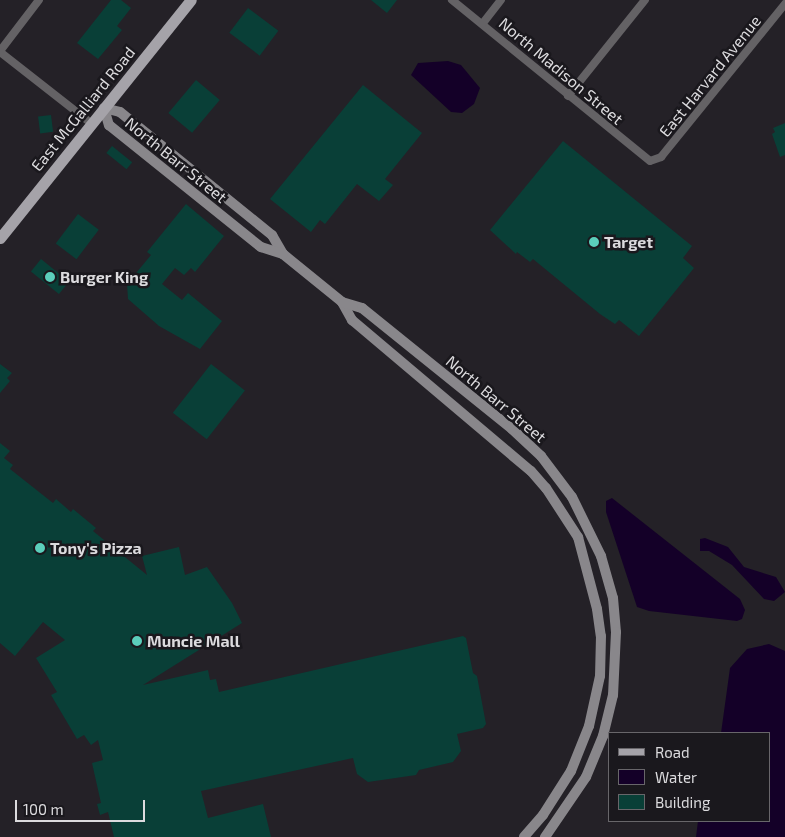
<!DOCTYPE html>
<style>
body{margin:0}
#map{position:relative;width:785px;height:837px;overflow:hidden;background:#242127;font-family:"Exo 2",sans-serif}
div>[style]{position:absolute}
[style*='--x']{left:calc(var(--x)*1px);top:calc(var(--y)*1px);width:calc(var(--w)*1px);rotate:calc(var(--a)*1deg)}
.water>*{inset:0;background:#140028}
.building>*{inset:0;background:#093f37;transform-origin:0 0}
.street>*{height:8px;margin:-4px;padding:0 4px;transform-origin:4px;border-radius:4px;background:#646265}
.secondary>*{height:10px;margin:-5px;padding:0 5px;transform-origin:5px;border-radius:5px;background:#89878b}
.primary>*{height:11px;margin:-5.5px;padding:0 5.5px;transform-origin:5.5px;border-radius:5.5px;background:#a5a3a9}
.dots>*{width:14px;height:14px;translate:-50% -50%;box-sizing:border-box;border:2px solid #1a181d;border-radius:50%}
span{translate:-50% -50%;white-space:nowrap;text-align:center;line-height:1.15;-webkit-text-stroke:5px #1a181d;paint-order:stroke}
.street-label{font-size:16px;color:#dcdbde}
.poi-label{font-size:16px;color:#dcdbde;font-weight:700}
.left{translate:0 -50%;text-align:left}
.legend{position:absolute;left:608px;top:732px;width:162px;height:90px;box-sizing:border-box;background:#1a181d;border:1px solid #68666a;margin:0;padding:6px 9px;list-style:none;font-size:15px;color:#dcdbde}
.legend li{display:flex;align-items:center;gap:10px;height:25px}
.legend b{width:25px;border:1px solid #68666a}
.scale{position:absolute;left:15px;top:800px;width:130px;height:22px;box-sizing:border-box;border:2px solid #dcdbde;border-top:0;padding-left:6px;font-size:15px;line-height:18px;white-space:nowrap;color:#dcdbde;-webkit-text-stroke:4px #1a181d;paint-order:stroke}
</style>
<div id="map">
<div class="water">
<div style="clip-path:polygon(448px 61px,461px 65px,480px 88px,474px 104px,462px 113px,451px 112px,411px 75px,418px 63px)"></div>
<div style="clip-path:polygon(612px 498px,740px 599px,745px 610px,742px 619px,737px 621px,649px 611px,637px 607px,606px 512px,606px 501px)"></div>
<div style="clip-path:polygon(705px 538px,728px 547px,744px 567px,776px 577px,785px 592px,774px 601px,764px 599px,732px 565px,709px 551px,700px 551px,700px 539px)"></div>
<div style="clip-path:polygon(769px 644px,785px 651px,785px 837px,696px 837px,698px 821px,769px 821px,769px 733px,721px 733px,730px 668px,747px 649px)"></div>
</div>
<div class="building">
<div style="clip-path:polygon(111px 0,121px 0,131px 8px,117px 26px,122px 30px,98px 59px,77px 43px)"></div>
<div style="clip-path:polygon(371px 0,397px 0,387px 13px)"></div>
<div style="left:248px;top:8px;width:38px;height:31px;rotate:37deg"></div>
<div style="left:196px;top:80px;width:31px;height:43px;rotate:40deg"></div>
<div style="clip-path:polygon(363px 85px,422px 133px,385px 179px,393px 185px,379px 201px,357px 184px,325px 224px,320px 220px,311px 232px,270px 199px)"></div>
<div style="left:51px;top:115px;width:17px;height:13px;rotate:83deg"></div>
<div style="clip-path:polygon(785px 123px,785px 155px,780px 157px,772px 134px,775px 132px,773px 128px)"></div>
<div style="clip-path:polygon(563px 141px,692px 246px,683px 258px,694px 268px,639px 336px,619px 320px,615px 324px,600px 314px,533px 259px,530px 262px,517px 252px,516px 254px,490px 230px)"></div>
<div style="left:112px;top:146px;width:26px;height:9px;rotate:39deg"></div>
<div style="clip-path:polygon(186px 204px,224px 236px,195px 272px,191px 268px,184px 275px,175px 268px,162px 284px,182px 300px,188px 293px,222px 321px,200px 349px,159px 326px,128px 299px,127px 284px,151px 255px,147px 252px)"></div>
<div style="left:78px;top:214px;width:26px;height:37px;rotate:37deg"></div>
<div style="left:41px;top:259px;width:36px;height:16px;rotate:39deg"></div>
<div style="clip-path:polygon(0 364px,12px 373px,7px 378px,10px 381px,0 393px)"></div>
<div style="left:211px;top:364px;width:43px;height:62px;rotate:38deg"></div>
<div style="clip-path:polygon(0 443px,10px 451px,4px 458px,13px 465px,10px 469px,53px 503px,56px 499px,71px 512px,73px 509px,96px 528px,93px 531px,147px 575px,142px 556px,179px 547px,185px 575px,207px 567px,232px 603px,242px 623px,143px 685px,208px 670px,210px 680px,216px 679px,219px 692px,463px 636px,466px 638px,473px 673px,477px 676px,486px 724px,483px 728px,457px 734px,461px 751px,453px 762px,419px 770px,416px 775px,368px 782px,357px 774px,353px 758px,201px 791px,208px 818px,263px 804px,271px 837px,114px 837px,108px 812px,100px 815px,97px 804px,101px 803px,92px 763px,103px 760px,98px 740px,91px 745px,84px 735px,77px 739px,51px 695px,57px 692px,36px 658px,65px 640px,43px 622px,15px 656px,0 643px)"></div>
</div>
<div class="street">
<div style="--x:452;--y:0;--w:255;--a:39.1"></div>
<div style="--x:650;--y:161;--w:12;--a:-20"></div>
<div style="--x:661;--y:157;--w:197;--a:-51"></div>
<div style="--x:483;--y:23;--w:29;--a:-52"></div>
<div style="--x:0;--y:51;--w:64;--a:-52.6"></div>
<div style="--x:0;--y:52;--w:117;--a:38"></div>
<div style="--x:568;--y:96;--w:123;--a:-51.3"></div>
</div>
<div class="secondary">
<div style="--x:104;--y:108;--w:16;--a:14"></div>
<div style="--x:120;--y:112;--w:196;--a:39"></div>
<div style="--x:272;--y:235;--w:22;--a:60"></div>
<div style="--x:283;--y:254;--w:76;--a:39.1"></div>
<div style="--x:342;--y:302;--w:21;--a:61"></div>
<div style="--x:352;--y:320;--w:234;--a:40.2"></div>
<div style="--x:531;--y:471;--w:23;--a:49"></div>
<div style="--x:546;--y:488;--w:59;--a:56.9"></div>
<div style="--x:578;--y:537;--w:74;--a:75.2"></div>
<div style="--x:597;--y:609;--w:27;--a:82"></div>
<div style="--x:601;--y:636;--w:40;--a:91.4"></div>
<div style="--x:600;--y:676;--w:51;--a:102.4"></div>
<div style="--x:589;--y:726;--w:48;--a:111.8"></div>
<div style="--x:571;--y:771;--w:52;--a:122.5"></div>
<div style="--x:543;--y:815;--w:29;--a:131"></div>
<div style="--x:104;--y:108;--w:18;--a:74"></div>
<div style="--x:109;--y:125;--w:195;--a:38.8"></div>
<div style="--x:261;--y:247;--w:23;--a:18"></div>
<div style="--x:342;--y:302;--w:21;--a:17"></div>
<div style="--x:362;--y:308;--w:193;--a:38.9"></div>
<div style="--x:512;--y:429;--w:40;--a:43"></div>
<div style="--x:541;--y:456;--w:51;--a:52.9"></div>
<div style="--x:572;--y:497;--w:66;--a:63.8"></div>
<div style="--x:601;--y:556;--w:44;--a:74.1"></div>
<div style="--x:613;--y:598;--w:34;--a:85"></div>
<div style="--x:616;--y:632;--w:63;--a:92.7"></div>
<div style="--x:613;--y:695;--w:42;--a:103.7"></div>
<div style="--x:603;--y:736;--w:44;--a:112.5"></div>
<div style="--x:586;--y:777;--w:73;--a:124.3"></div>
</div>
<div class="primary">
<div style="--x:0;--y:238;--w:305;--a:-51.3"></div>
</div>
<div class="dots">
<div style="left:594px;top:242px;background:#5bcebb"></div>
<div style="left:50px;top:277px;background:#5bcebb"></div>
<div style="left:40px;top:548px;background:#5bcebb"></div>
<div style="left:137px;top:641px;background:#5bcebb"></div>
</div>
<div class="street-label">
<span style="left:561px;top:71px;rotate:40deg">North Madison Street</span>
<span style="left:710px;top:76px;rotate:-51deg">East Harvard Avenue</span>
<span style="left:83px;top:109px;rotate:-51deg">East McGalliard Road</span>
<span style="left:176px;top:160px;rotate:39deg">North Barr Street</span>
<span style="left:496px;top:399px;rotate:40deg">North Barr Street</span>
</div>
<div class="poi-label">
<span class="left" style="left:604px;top:242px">Target</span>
<span class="left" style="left:60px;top:277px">Burger King</span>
<span class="left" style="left:50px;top:548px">Tony's Pizza</span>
<span class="left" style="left:147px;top:641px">Muncie Mall</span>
</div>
<ul class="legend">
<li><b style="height:6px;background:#a5a3a9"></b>Road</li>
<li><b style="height:14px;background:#140028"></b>Water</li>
<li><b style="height:14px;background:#093f37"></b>Building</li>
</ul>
<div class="scale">100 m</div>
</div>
